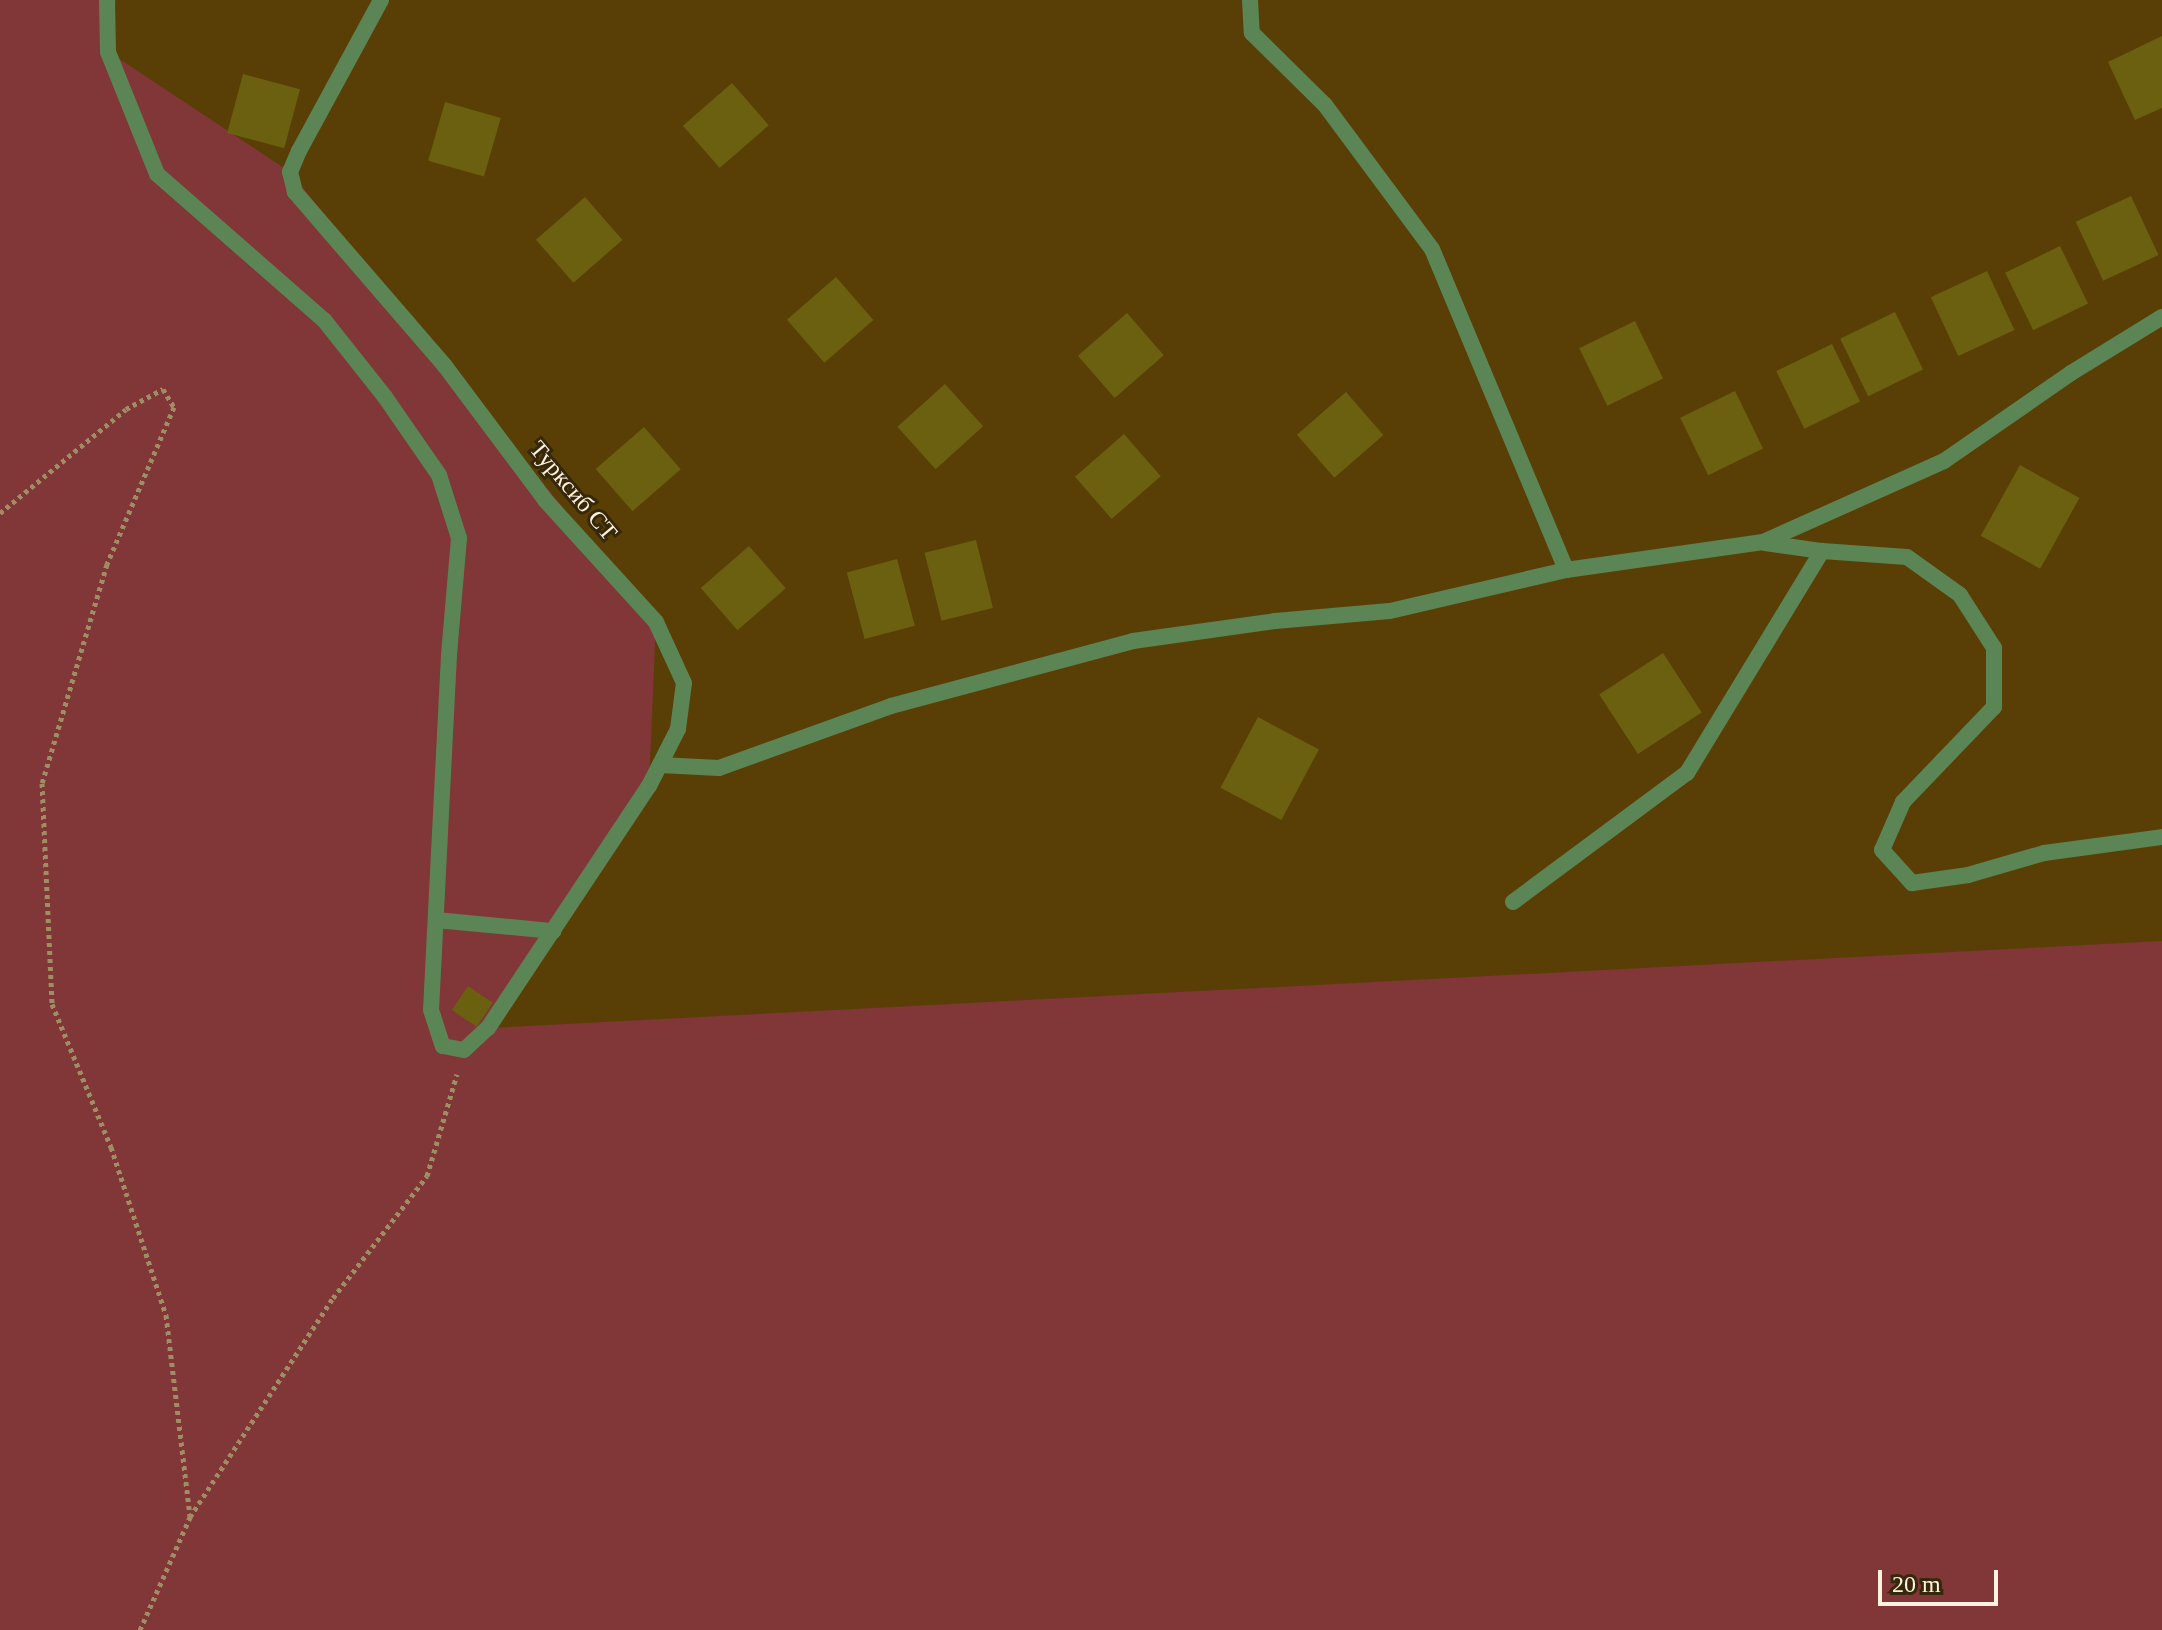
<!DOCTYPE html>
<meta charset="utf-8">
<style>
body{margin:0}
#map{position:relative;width:2162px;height:1630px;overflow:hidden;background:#593f05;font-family:"Times New Roman",serif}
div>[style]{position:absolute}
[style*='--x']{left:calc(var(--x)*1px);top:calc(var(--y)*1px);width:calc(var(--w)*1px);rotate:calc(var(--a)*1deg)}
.green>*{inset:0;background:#813638}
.building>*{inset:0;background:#6b600f;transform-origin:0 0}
.path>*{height:5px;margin-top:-2.5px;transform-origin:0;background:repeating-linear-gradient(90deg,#a18d63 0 4px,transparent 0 8px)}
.service>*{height:16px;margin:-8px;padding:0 8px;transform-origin:8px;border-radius:8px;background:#5b8555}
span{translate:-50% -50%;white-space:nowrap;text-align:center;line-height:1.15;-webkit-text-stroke:6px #36280b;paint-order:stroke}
.street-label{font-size:24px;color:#fff3df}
.scale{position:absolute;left:1878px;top:1570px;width:120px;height:36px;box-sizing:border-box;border:4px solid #fff3df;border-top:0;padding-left:10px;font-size:24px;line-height:28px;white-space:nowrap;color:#fff3df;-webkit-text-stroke:6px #36280b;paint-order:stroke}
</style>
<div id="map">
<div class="green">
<div style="clip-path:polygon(0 0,116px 0,109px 52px,290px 172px,656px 622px,649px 786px,489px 1028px,2162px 941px,2162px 1630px,0 1630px)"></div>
</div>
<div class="building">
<div style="clip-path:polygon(2162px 36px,2162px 108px,2135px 120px,2108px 62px)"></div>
<div style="left:243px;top:74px;width:59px;height:61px;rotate:15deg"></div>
<div style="left:732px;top:83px;width:56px;height:65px;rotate:49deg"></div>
<div style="left:445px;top:102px;width:58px;height:61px;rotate:16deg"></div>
<div style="left:2131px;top:196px;width:65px;height:61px;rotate:65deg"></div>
<div style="left:585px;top:197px;width:57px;height:65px;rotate:49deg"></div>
<div style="left:2060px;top:246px;width:64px;height:61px;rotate:64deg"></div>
<div style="left:1987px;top:271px;width:65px;height:62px;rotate:65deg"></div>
<div style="left:836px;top:277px;width:57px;height:65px;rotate:49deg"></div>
<div style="left:1895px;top:312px;width:64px;height:61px;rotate:64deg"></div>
<div style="left:1127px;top:313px;width:56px;height:65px;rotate:49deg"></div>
<div style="left:1635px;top:321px;width:64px;height:62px;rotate:64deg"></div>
<div style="left:1832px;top:344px;width:64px;height:62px;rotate:64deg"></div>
<div style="left:945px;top:384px;width:57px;height:64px;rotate:48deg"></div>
<div style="left:1735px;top:391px;width:64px;height:61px;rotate:64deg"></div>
<div style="left:1346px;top:392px;width:57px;height:65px;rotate:49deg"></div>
<div style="left:644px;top:427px;width:56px;height:64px;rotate:49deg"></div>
<div style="left:1124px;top:434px;width:56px;height:65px;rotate:49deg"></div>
<div style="left:2020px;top:465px;width:68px;height:81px;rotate:29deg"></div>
<div style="left:976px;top:540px;width:70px;height:53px;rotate:76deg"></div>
<div style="left:749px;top:546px;width:56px;height:64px;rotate:49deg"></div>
<div style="left:897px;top:559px;width:69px;height:52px;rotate:75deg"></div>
<div style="left:1663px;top:653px;width:71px;height:76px;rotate:57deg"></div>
<div style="left:1258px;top:717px;width:69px;height:80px;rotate:28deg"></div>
<div style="left:468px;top:986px;width:30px;height:29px;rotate:34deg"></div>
</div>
<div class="path">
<div style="--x:0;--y:513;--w:163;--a:-39.5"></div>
<div style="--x:126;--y:409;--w:42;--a:-28.4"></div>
<div style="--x:163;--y:389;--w:21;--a:59"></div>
<div style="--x:174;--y:407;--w:171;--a:113.1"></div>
<div style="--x:107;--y:564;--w:228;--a:106.5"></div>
<div style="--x:42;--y:783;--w:221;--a:87.4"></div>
<div style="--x:52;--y:1004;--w:155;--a:67.6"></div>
<div style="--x:111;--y:1147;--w:177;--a:71.9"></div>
<div style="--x:166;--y:1315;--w:203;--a:83.2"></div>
<div style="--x:140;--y:1630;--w:124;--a:-66.1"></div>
<div style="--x:190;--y:1517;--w:262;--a:-56.9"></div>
<div style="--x:333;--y:1298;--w:154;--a:-52.4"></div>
<div style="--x:427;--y:1176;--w:106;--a:-73.6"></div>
</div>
<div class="service">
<div style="--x:107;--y:0;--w:52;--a:88.9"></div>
<div style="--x:108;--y:52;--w:131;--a:68.1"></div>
<div style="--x:157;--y:174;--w:222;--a:41.2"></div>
<div style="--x:324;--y:320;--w:98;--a:51.6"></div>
<div style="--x:385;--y:397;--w:95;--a:55.3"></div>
<div style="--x:439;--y:475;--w:66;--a:72.4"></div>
<div style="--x:459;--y:538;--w:117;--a:94.9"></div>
<div style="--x:449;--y:655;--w:355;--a:92.9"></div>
<div style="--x:431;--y:1010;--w:38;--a:72"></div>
<div style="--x:443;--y:1046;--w:21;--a:11"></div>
<div style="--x:464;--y:1050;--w:33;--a:-43"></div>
<div style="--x:488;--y:1028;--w:291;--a:-56.4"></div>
<div style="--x:649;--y:786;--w:64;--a:-63"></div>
<div style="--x:678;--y:729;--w:46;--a:-82.6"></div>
<div style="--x:684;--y:683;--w:67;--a:-114.7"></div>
<div style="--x:656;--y:622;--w:164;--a:-132.3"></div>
<div style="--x:546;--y:501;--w:169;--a:-126.8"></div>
<div style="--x:445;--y:366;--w:230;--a:-130.8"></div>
<div style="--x:295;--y:192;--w:21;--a:-104"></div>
<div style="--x:290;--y:172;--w:23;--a:-67"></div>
<div style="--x:299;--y:151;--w:172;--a:-61.5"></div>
<div style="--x:1250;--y:0;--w:33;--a:87"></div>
<div style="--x:1252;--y:33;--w:103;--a:44.6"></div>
<div style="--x:1325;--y:105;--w:179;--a:53.4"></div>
<div style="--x:1432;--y:249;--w:348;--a:67.3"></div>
<div style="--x:1765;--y:543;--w:58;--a:8"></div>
<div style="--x:1822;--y:551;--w:85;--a:4"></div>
<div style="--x:1907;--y:557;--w:65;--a:35.6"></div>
<div style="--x:1960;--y:595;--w:63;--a:57.3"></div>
<div style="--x:1994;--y:648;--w:59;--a:90"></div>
<div style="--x:1994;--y:707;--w:132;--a:133.8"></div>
<div style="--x:1903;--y:802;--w:52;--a:113.6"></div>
<div style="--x:1882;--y:850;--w:45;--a:47.7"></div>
<div style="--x:1912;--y:883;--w:57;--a:-8.1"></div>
<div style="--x:1968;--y:875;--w:79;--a:-16.1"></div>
<div style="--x:2044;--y:853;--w:119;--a:-7.7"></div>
<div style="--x:660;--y:765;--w:59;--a:2.9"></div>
<div style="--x:719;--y:768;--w:183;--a:-19.8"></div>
<div style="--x:891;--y:706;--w:251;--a:-15"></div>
<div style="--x:1133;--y:641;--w:143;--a:-8"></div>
<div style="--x:1275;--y:621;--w:115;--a:-5"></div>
<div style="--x:1390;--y:611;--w:181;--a:-13.1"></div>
<div style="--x:1566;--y:570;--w:199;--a:-8.1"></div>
<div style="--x:1763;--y:542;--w:198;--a:-24.1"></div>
<div style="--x:1944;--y:461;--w:155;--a:-34.7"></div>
<div style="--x:2071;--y:373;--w:107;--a:-31.6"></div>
<div style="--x:1513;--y:902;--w:217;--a:-36.6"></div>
<div style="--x:1687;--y:773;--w:260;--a:-58.7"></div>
<div style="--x:436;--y:920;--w:118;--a:5.4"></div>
</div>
<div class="street-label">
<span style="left:573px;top:491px;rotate:50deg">Турксиб СТ</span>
</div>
<div class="scale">20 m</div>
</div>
